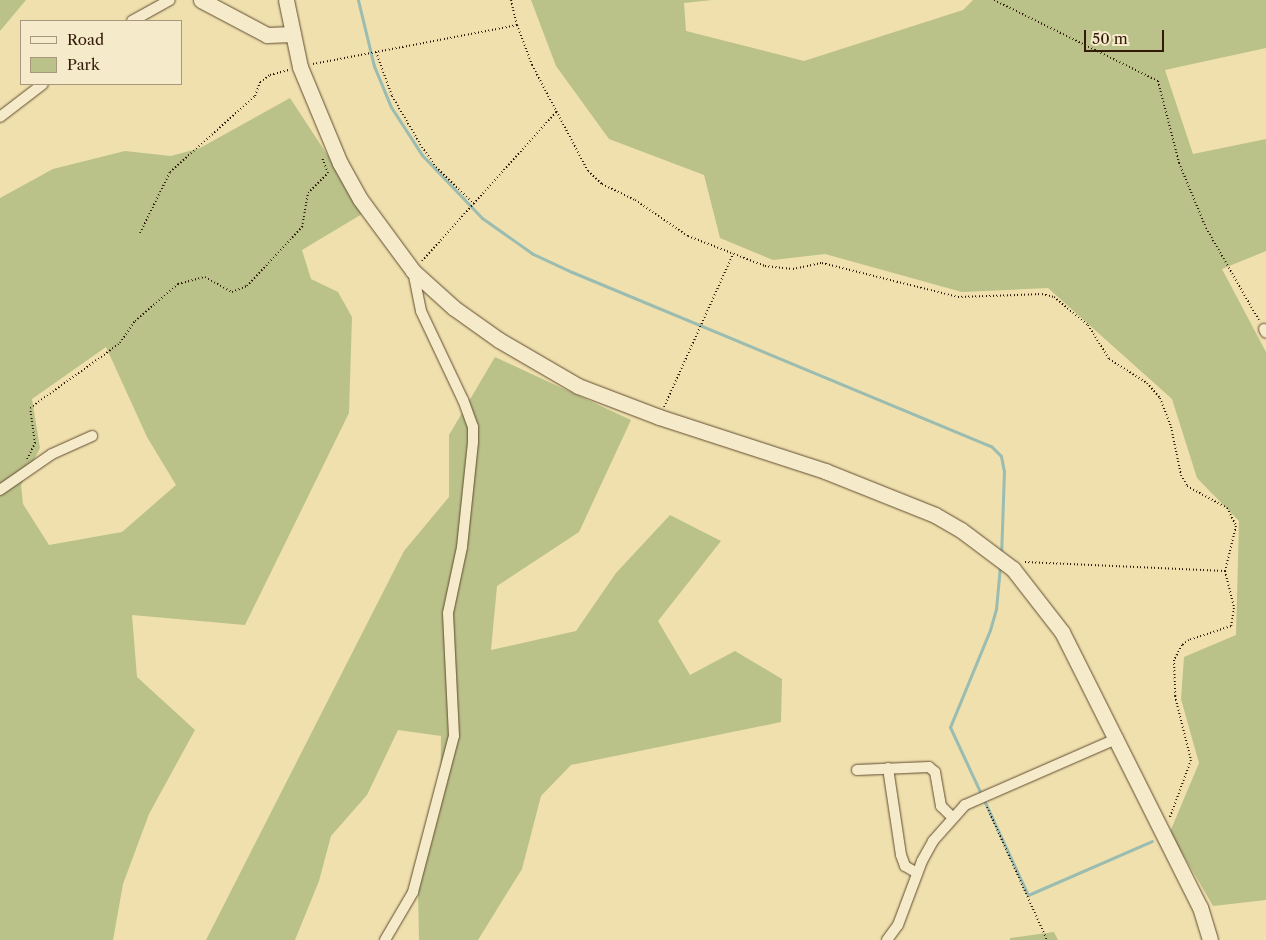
<!DOCTYPE html>
<style>
body{margin:0}
#map{position:relative;width:1266px;height:940px;overflow:hidden;background:#efe0ad;font-family:"Libre Caslon Text",serif}
div>[style]{position:absolute}
[style*='--x']{left:calc(var(--x)*1px);top:calc(var(--y)*1px);width:calc(var(--w)*1px);rotate:calc(var(--a)*1deg)}
.green>*{inset:0;background:#bac289}
.stream>*{height:3px;margin:-1.5px;padding:0 1.5px;transform-origin:1.5px;border-radius:1.5px;background:#9bbcb1}
.path>*{height:2px;margin-top:-1px;transform-origin:0;background:repeating-linear-gradient(90deg,#321908 0 1px,transparent 0 3.5px)}
.roads{filter:drop-shadow(0 0 1px #614b31) drop-shadow(0 0 1px #614b31)}
.street>*{height:10px;margin:-5px;padding:0 5px;transform-origin:5px;border-radius:5px;background:#f5ebca}
.secondary>*{height:15px;margin:-7.5px;padding:0 7.5px;transform-origin:7.5px;border-radius:7.5px;background:#f5ebca}
span{translate:-50% -50%;white-space:nowrap;text-align:center;line-height:1.15;-webkit-text-stroke:4.5px #f5ebca;paint-order:stroke}
.legend{position:absolute;left:20px;top:20px;width:162px;height:65px;box-sizing:border-box;background:#f5ebca;border:1px solid #a7977c;margin:0;padding:6px 9px;list-style:none;font-size:15px;color:#321908}
.legend li{display:flex;align-items:center;gap:10px;height:25px}
.legend b{width:25px;border:1px solid #a7977c}
.scale{position:absolute;left:1084px;top:30px;width:80px;height:22px;box-sizing:border-box;border:2px solid #321908;border-top:0;padding-left:6px;font-size:15px;line-height:18px;white-space:nowrap;color:#321908;-webkit-text-stroke:4px #f5ebca;paint-order:stroke}
</style>
<div id="map">
<div class="green">
<div style="clip-path:polygon(0 0,26px 0,0 31px)"></div>
<div style="clip-path:polygon(531px 0,712px 0,684px 3px,686px 31px,804px 61px,963px 10px,973px 0,1266px 0,1266px 48px,1165px 70px,1193px 154px,1266px 139px,1266px 251px,1222px 269px,1266px 352px,1266px 900px,1213px 906px,1170px 832px,1199px 763px,1181px 699px,1184px 657px,1236px 635px,1239px 521px,1197px 478px,1172px 399px,1048px 288px,962px 292px,825px 254px,773px 260px,720px 238px,704px 175px,609px 139px,556px 66px)"></div>
<div style="clip-path:polygon(evenodd,290px 98px,349px 188px,362px 214px,302px 250px,311px 279px,338px 292px,352px 317px,349px 413px,245px 625px,132px 615px,137px 677px,195px 730px,149px 814px,123px 884px,113px 940px,0 940px,0 198px,53px 169px,125px 151px,171px 156px,200px 148px,290px 98px,106px 347px,147px 437px,176px 485px,122px 532px,49px 545px,23px 504px,21px 485px,40px 448px,32px 399px,106px 347px)"></div>
<div style="clip-path:polygon(495px 357px,631px 420px,579px 532px,497px 586px,491px 650px,576px 631px,616px 573px,670px 515px,721px 541px,658px 621px,690px 675px,735px 651px,782px 679px,781px 722px,571px 765px,541px 796px,522px 869px,478px 940px,419px 940px,418px 893px,440px 811px,441px 736px,398px 730px,367px 795px,331px 836px,319px 881px,295px 940px,206px 940px,404px 551px,449px 497px,449px 435px)"></div>
<div style="clip-path:polygon(1054px 932px,1058px 940px,1010px 940px,1010px 938px)"></div>
</div>
<div class="stream">
<div style="--x:358;--y:0;--w:68;--a:76.4"></div>
<div style="--x:374;--y:66;--w:44;--a:67.5"></div>
<div style="--x:391;--y:107;--w:57;--a:57.1"></div>
<div style="--x:422;--y:155;--w:87;--a:46.4"></div>
<div style="--x:482;--y:218;--w:62;--a:35.2"></div>
<div style="--x:533;--y:254;--w:43;--a:24.8"></div>
<div style="--x:572;--y:272;--w:454;--a:22.6"></div>
<div style="--x:991;--y:446;--w:14;--a:45"></div>
<div style="--x:1001;--y:456;--w:15;--a:79"></div>
<div style="--x:1004;--y:471;--w:84;--a:92"></div>
<div style="--x:1000;--y:566;--w:43;--a:95.3"></div>
<div style="--x:996;--y:609;--w:22;--a:106"></div>
<div style="--x:990;--y:630;--w:105;--a:112.4"></div>
<div style="--x:950;--y:727;--w:185;--a:65.1"></div>
<div style="--x:1028;--y:895;--w:135;--a:-23.5"></div>
</div>
<div class="path">
<div style="--x:511;--y:0;--w:26;--a:77"></div>
<div style="--x:517;--y:25;--w:43;--a:69.4"></div>
<div style="--x:532;--y:65;--w:120;--a:62.2"></div>
<div style="--x:588;--y:171;--w:19;--a:43"></div>
<div style="--x:602;--y:184;--w:37;--a:26"></div>
<div style="--x:635;--y:200;--w:64;--a:34.2"></div>
<div style="--x:688;--y:236;--w:83;--a:21.3"></div>
<div style="--x:765;--y:266;--w:28;--a:6"></div>
<div style="--x:793;--y:269;--w:30;--a:-12"></div>
<div style="--x:822;--y:263;--w:140;--a:14"></div>
<div style="--x:958;--y:297;--w:84;--a:-2"></div>
<div style="--x:1042;--y:294;--w:12;--a:14"></div>
<div style="--x:1054;--y:297;--w:44;--a:39.5"></div>
<div style="--x:1088;--y:325;--w:40;--a:58"></div>
<div style="--x:1109;--y:359;--w:45;--a:32.3"></div>
<div style="--x:1147;--y:383;--w:20;--a:49"></div>
<div style="--x:1160;--y:398;--w:31;--a:69"></div>
<div style="--x:1171;--y:427;--w:49;--a:78.2"></div>
<div style="--x:1181;--y:475;--w:13;--a:61"></div>
<div style="--x:1187;--y:486;--w:46;--a:28.8"></div>
<div style="--x:1227;--y:508;--w:20;--a:63"></div>
<div style="--x:1236;--y:526;--w:46;--a:103.7"></div>
<div style="--x:1225;--y:571;--w:38;--a:76"></div>
<div style="--x:1234;--y:608;--w:18;--a:99"></div>
<div style="--x:1231;--y:626;--w:44;--a:161.6"></div>
<div style="--x:1189;--y:640;--w:9;--a:144"></div>
<div style="--x:1182;--y:645;--w:17;--a:118"></div>
<div style="--x:1174;--y:660;--w:36;--a:88"></div>
<div style="--x:1175;--y:696;--w:66;--a:76"></div>
<div style="--x:1191;--y:760;--w:61;--a:110.2"></div>
<div style="--x:994;--y:0;--w:183;--a:26.3"></div>
<div style="--x:1158;--y:81;--w:85;--a:75.6"></div>
<div style="--x:1179;--y:163;--w:70;--a:67.4"></div>
<div style="--x:1206;--y:228;--w:106;--a:60.1"></div>
<div style="--x:376;--y:52;--w:47;--a:70"></div>
<div style="--x:392;--y:96;--w:56;--a:59.7"></div>
<div style="--x:420;--y:144;--w:28;--a:55"></div>
<div style="--x:436;--y:167;--w:53;--a:44.2"></div>
<div style="--x:313;--y:64;--w:208;--a:-10.8"></div>
<div style="--x:140;--y:233;--w:68;--a:-63.8"></div>
<div style="--x:170;--y:172;--w:114;--a:-41.8"></div>
<div style="--x:255;--y:96;--w:15;--a:-70"></div>
<div style="--x:260;--y:82;--w:12;--a:-35"></div>
<div style="--x:270;--y:75;--w:20;--a:-15"></div>
<div style="--x:422;--y:261;--w:202;--a:-48"></div>
<div style="--x:664;--y:407;--w:168;--a:-65.7"></div>
<div style="--x:27;--y:459;--w:18;--a:-63"></div>
<div style="--x:35;--y:443;--w:35;--a:-98"></div>
<div style="--x:30;--y:408;--w:111;--a:-35.8"></div>
<div style="--x:120;--y:343;--w:27;--a:-56"></div>
<div style="--x:135;--y:321;--w:57;--a:-40.7"></div>
<div style="--x:178;--y:284;--w:28;--a:-15"></div>
<div style="--x:205;--y:277;--w:31;--a:29"></div>
<div style="--x:232;--y:292;--w:16;--a:-22"></div>
<div style="--x:247;--y:286;--w:81;--a:-47"></div>
<div style="--x:302;--y:227;--w:35;--a:-80"></div>
<div style="--x:308;--y:193;--w:28;--a:-45"></div>
<div style="--x:328;--y:173;--w:17;--a:-111"></div>
<div style="--x:1025;--y:562;--w:200;--a:2.6"></div>
<div style="--x:987;--y:807;--w:146;--a:65.7"></div>
</div>
<div class="roads">
<div class="street">
<div style="--x:132;--y:21;--w:43;--a:-28.9"></div>
<div style="--x:0;--y:117;--w:54;--a:-37.5"></div>
<div style="--x:1264;--y:329;--w:4;--a:63"></div>
<div style="--x:0;--y:490;--w:63;--a:-34.7"></div>
<div style="--x:52;--y:454;--w:44;--a:-24.2"></div>
<div style="--x:888;--y:768;--w:88;--a:81.5"></div>
<div style="--x:901;--y:855;--w:12;--a:70"></div>
<div style="--x:905;--y:866;--w:14;--a:30"></div>
<div style="--x:857;--y:770;--w:72;--a:-2.4"></div>
<div style="--x:929;--y:767;--w:8;--a:40"></div>
<div style="--x:935;--y:772;--w:35;--a:80"></div>
<div style="--x:941;--y:806;--w:16;--a:45"></div>
<div style="--x:385;--y:940;--w:56;--a:-59.7"></div>
<div style="--x:413;--y:892;--w:161;--a:-75.3"></div>
<div style="--x:454;--y:736;--w:123;--a:-92.8"></div>
<div style="--x:448;--y:613;--w:67;--a:-78"></div>
<div style="--x:462;--y:547;--w:106;--a:-84"></div>
<div style="--x:473;--y:442;--w:15;--a:-90"></div>
<div style="--x:473;--y:427;--w:29;--a:-110"></div>
<div style="--x:463;--y:400;--w:98;--a:-115.3"></div>
<div style="--x:421;--y:311;--w:41;--a:-101.3"></div>
<div style="--x:887;--y:940;--w:19;--a:-54"></div>
<div style="--x:898;--y:925;--w:68;--a:-69.4"></div>
<div style="--x:922;--y:861;--w:23;--a:-61"></div>
<div style="--x:933;--y:841;--w:48;--a:-48.4"></div>
<div style="--x:965;--y:805;--w:167;--a:-23.6"></div>
</div>
<div class="secondary">
<div style="--x:201;--y:0;--w:75;--a:27.9"></div>
<div style="--x:267;--y:35;--w:26;--a:-2"></div>
<div style="--x:286;--y:0;--w:68;--a:78.2"></div>
<div style="--x:300;--y:67;--w:104;--a:67.4"></div>
<div style="--x:340;--y:163;--w:41;--a:60.9"></div>
<div style="--x:360;--y:199;--w:89;--a:53.6"></div>
<div style="--x:413;--y:271;--w:55;--a:42.1"></div>
<div style="--x:454;--y:308;--w:55;--a:35.4"></div>
<div style="--x:499;--y:340;--w:91;--a:30.2"></div>
<div style="--x:578;--y:386;--w:87;--a:20.9"></div>
<div style="--x:659;--y:417;--w:175;--a:18"></div>
<div style="--x:825;--y:471;--w:118;--a:21.8"></div>
<div style="--x:935;--y:515;--w:30;--a:30"></div>
<div style="--x:961;--y:530;--w:65;--a:36.9"></div>
<div style="--x:1013;--y:569;--w:80;--a:52.1"></div>
<div style="--x:1062;--y:632;--w:308;--a:63.4"></div>
<div style="--x:1200;--y:907;--w:34;--a:73"></div>
</div>
</div>
<ul class="legend">
<li><b style="height:6px;background:#f5ebca"></b>Road</li>
<li><b style="height:14px;background:#bac289"></b>Park</li>
</ul>
<div class="scale">50 m</div>
</div>
